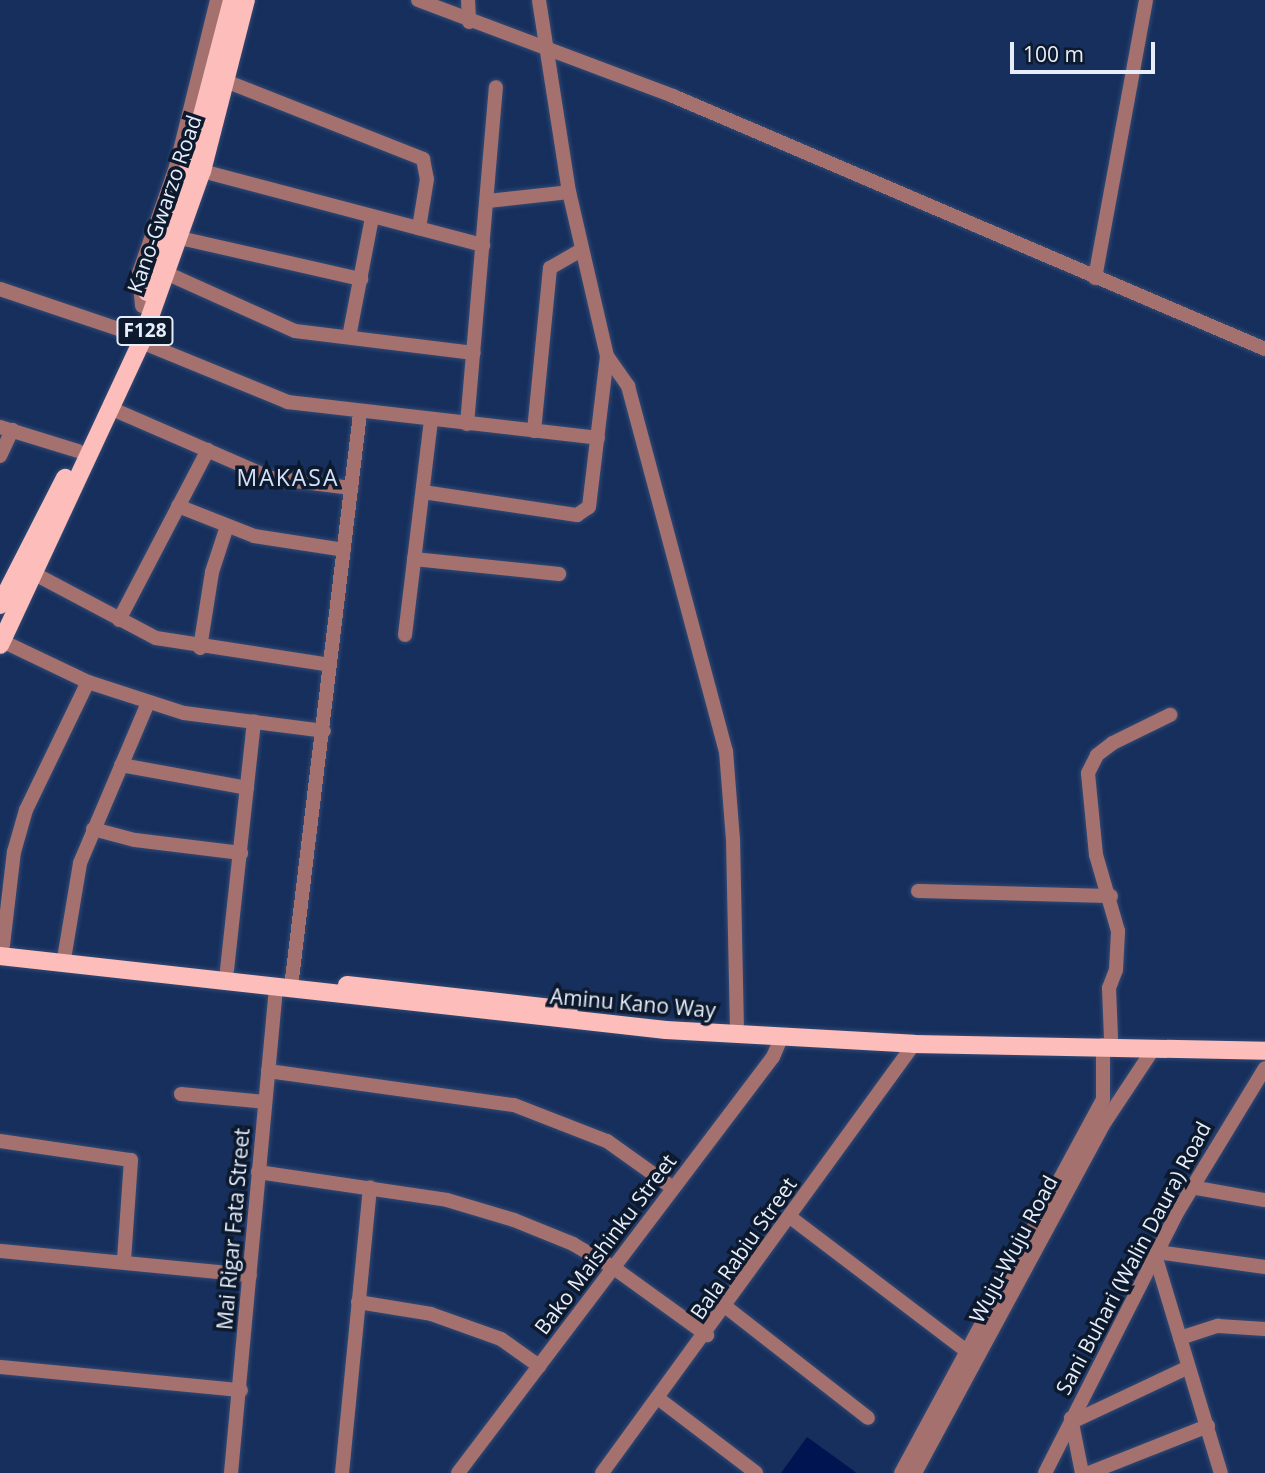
<!DOCTYPE html>
<style>
body{margin:0}
#map{position:relative;width:1265px;height:1473px;overflow:hidden;background:#162f5d;font-family:"Open Sans",sans-serif}
div>[style]{position:absolute}
[style*='--x']{left:calc(var(--x)*1px);top:calc(var(--y)*1px);width:calc(var(--w)*1px);rotate:calc(var(--a)*1deg)}
.water>*{inset:0;background:#001452}
.roads{filter:drop-shadow(0 0 2px #334a73) drop-shadow(0 0 2px #334a73)}
.minor>*{height:14px;margin:-7px;padding:0 7px;transform-origin:7px;border-radius:7px;background:#a5716f}
.major>*{height:18px;margin:-9px;padding:0 9px;transform-origin:9px;border-radius:9px;background:#fdbdba}
span{translate:-50% -50%;white-space:nowrap;text-align:center;line-height:1.15;-webkit-text-stroke:7px #0d192d;paint-order:stroke}
.shield-label span{padding:2px 5px;background:#0d192d;border:2px solid;border-radius:5px;-webkit-text-stroke-width:0}
.shield-label{font-size:19px;color:#e7eefa;font-weight:700}
.street-label{font-size:21px;color:#e7eefa}
.neighbourhood-label{font-size:23px;color:#d4e2f9;letter-spacing:2px}
.scale{position:absolute;left:1010px;top:42px;width:145px;height:32px;box-sizing:border-box;border:4px solid #e7eefa;border-top:0;padding-left:9px;font-size:21px;line-height:24px;white-space:nowrap;color:#e7eefa;-webkit-text-stroke:5px #0d192d;paint-order:stroke}
</style>
<div id="map">
<div class="water">
<div style="clip-path:polygon(807px 1437px,854px 1471px,856px 1473px,781px 1473px)"></div>
</div>
<div class="roads">
<div class="minor">
<div style="--x:418;--y:0;--w:272;--a:20.6"></div>
<div style="--x:673;--y:96;--w:644;--a:23.14"></div>
<div style="--x:468;--y:0;--w:22;--a:87"></div>
<div style="--x:228;--y:82;--w:210;--a:21.5"></div>
<div style="--x:423;--y:159;--w:20;--a:79"></div>
<div style="--x:427;--y:179;--w:50;--a:99.3"></div>
<div style="--x:202;--y:171;--w:291;--a:14.8"></div>
<div style="--x:488;--y:201;--w:81;--a:-6.3"></div>
<div style="--x:180;--y:238;--w:186;--a:12.8"></div>
<div style="--x:166;--y:273;--w:141;--a:24.2"></div>
<div style="--x:295;--y:331;--w:180;--a:7"></div>
<div style="--x:1095;--y:278;--w:283;--a:-79.6"></div>
<div style="--x:0;--y:289;--w:138;--a:18.6"></div>
<div style="--x:142;--y:306;--w:33;--a:-95"></div>
<div style="--x:139;--y:273;--w:112;--a:-70.8"></div>
<div style="--x:176;--y:167;--w:172;--a:-76.2"></div>
<div style="--x:349;--y:337;--w:121;--a:-79.1"></div>
<div style="--x:141;--y:342;--w:159;--a:22.2"></div>
<div style="--x:288;--y:402;--w:312;--a:6.6"></div>
<div style="--x:607;--y:356;--w:37;--a:55"></div>
<div style="--x:628;--y:386;--w:378;--a:75"></div>
<div style="--x:726;--y:751;--w:88;--a:85.5"></div>
<div style="--x:733;--y:839;--w:186;--a:88.8"></div>
<div style="--x:110;--y:408;--w:176;--a:23.5"></div>
<div style="--x:271;--y:478;--w:81;--a:7.1"></div>
<div style="--x:467;--y:424;--w:338;--a:-85.1"></div>
<div style="--x:0;--y:427;--w:82;--a:17.1"></div>
<div style="--x:534;--y:431;--w:164;--a:-84.4"></div>
<div style="--x:550;--y:268;--w:36;--a:-30"></div>
<div style="--x:0;--y:456;--w:29;--a:-65"></div>
<div style="--x:423;--y:492;--w:156;--a:8.5"></div>
<div style="--x:577;--y:515;--w:14;--a:-34"></div>
<div style="--x:589;--y:507;--w:152;--a:-83.2"></div>
<div style="--x:607;--y:356;--w:168;--a:-103"></div>
<div style="--x:569;--y:192;--w:194;--a:-98.9"></div>
<div style="--x:178;--y:506;--w:82;--a:21.5"></div>
<div style="--x:254;--y:536;--w:91;--a:8.8"></div>
<div style="--x:414;--y:559;--w:146;--a:5.9"></div>
<div style="--x:33;--y:573;--w:139;--a:27.9"></div>
<div style="--x:156;--y:638;--w:176;--a:8.8"></div>
<div style="--x:119;--y:620;--w:192;--a:-62.4"></div>
<div style="--x:405;--y:635;--w:216;--a:-83.1"></div>
<div style="--x:2;--y:641;--w:95;--a:25.5"></div>
<div style="--x:88;--y:682;--w:101;--a:17.9"></div>
<div style="--x:184;--y:713;--w:141;--a:7.3"></div>
<div style="--x:200;--y:648;--w:77;--a:-81"></div>
<div style="--x:212;--y:572;--w:48;--a:-71.9"></div>
<div style="--x:121;--y:765;--w:128;--a:10.3"></div>
<div style="--x:93;--y:829;--w:43;--a:14.7"></div>
<div style="--x:135;--y:840;--w:107;--a:7"></div>
<div style="--x:918;--y:891;--w:193;--a:1.5"></div>
<div style="--x:3;--y:945;--w:94;--a:-83.3"></div>
<div style="--x:14;--y:852;--w:44;--a:-74.1"></div>
<div style="--x:26;--y:810;--w:142;--a:-64.2"></div>
<div style="--x:65;--y:953;--w:91;--a:-80.5"></div>
<div style="--x:80;--y:863;--w:174;--a:-67"></div>
<div style="--x:227;--y:970;--w:250;--a:-83.8"></div>
<div style="--x:292;--y:979;--w:569;--a:-83.14"></div>
<div style="--x:1111;--y:1038;--w:50;--a:-92.3"></div>
<div style="--x:1109;--y:988;--w:19;--a:-69"></div>
<div style="--x:1116;--y:970;--w:39;--a:-87"></div>
<div style="--x:1118;--y:931;--w:79;--a:-106.1"></div>
<div style="--x:1096;--y:855;--w:82;--a:-95.6"></div>
<div style="--x:1088;--y:773;--w:20;--a:-63"></div>
<div style="--x:1097;--y:755;--w:20;--a:-37"></div>
<div style="--x:1113;--y:743;--w:64;--a:-26.2"></div>
<div style="--x:268;--y:1071;--w:248;--a:7.9"></div>
<div style="--x:514;--y:1105;--w:100;--a:21.2"></div>
<div style="--x:607;--y:1141;--w:81;--a:35.5"></div>
<div style="--x:181;--y:1094;--w:84;--a:5.4"></div>
<div style="--x:0;--y:1141;--w:132;--a:8.3"></div>
<div style="--x:131;--y:1160;--w:101;--a:94"></div>
<div style="--x:258;--y:1172;--w:191;--a:8.4"></div>
<div style="--x:447;--y:1200;--w:70;--a:16.6"></div>
<div style="--x:514;--y:1220;--w:64;--a:22.1"></div>
<div style="--x:573;--y:1244;--w:48;--a:30.3"></div>
<div style="--x:614;--y:1268;--w:115;--a:35.8"></div>
<div style="--x:1191;--y:1187;--w:75;--a:10"></div>
<div style="--x:790;--y:1217;--w:223;--a:37.2"></div>
<div style="--x:0;--y:1251;--w:251;--a:5.5"></div>
<div style="--x:1157;--y:1252;--w:109;--a:7.9"></div>
<div style="--x:1155;--y:1255;--w:228;--a:73.2"></div>
<div style="--x:358;--y:1302;--w:74;--a:9.3"></div>
<div style="--x:431;--y:1314;--w:74;--a:19.7"></div>
<div style="--x:501;--y:1339;--w:47;--a:35.4"></div>
<div style="--x:726;--y:1307;--w:180;--a:38"></div>
<div style="--x:1180;--y:1338;--w:40;--a:-18"></div>
<div style="--x:1218;--y:1326;--w:47;--a:3.7"></div>
<div style="--x:0;--y:1367;--w:242;--a:5.5"></div>
<div style="--x:659;--y:1399;--w:122;--a:37.3"></div>
<div style="--x:1071;--y:1418;--w:56;--a:78.7"></div>
<div style="--x:1072;--y:1422;--w:127;--a:-25.2"></div>
<div style="--x:231;--y:1473;--w:487;--a:-84.7"></div>
<div style="--x:342;--y:1473;--w:287;--a:-84.4"></div>
<div style="--x:458;--y:1473;--w:522;--a:-52.87"></div>
<div style="--x:773;--y:1057;--w:21;--a:-67"></div>
<div style="--x:602;--y:1473;--w:530;--a:-53.97"></div>
<div style="--x:901;--y:1473;--w:425;--a:-61.6"></div>
<div style="--x:1103;--y:1099;--w:54;--a:-90"></div>
<div style="--x:915;--y:1473;--w:399;--a:-61.6"></div>
<div style="--x:1105;--y:1122;--w:89;--a:-56.5"></div>
<div style="--x:1045;--y:1473;--w:294;--a:-63.1"></div>
<div style="--x:1178;--y:1211;--w:167;--a:-58.7"></div>
<div style="--x:1089;--y:1473;--w:128;--a:-21.6"></div>
</div>
<div class="major">
<div style="--x:147;--y:292;--w:121;--a:-71.3"></div>
<div style="--x:186;--y:177;--w:183;--a:-75.4"></div>
<div style="--x:0;--y:605;--w:143;--a:-62.9"></div>
<div style="--x:0;--y:645;--w:334;--a:-65"></div>
<div style="--x:141;--y:342;--w:182;--a:-70.4"></div>
<div style="--x:202;--y:171;--w:177;--a:-75.6"></div>
<div style="--x:0;--y:956;--w:670;--a:6.34"></div>
<div style="--x:666;--y:1030;--w:248;--a:3.2"></div>
<div style="--x:914;--y:1044;--w:351;--a:1.1"></div>
<div style="--x:347;--y:985;--w:223;--a:6.4"></div>
</div>
</div>
<div class="shield-label">
<span style="left:145px;top:331px">F128</span>
</div>
<div class="street-label">
<span style="left:164px;top:204px;rotate:-71deg">Kano-Gwarzo Road</span>
<span style="left:633px;top:1003px;rotate:5deg">Aminu Kano Way</span>
<span style="left:233px;top:1229px;rotate:-85deg">Mai Rigar Fata Street</span>
<span style="left:605px;top:1244px;rotate:-53deg">Bako Maishinku Street</span>
<span style="left:743px;top:1248px;rotate:-55deg">Bala Rabiu Street</span>
<span style="left:1013px;top:1249px;rotate:-62deg">Wuju-Wuju Road</span>
<span style="left:1133px;top:1258px;rotate:-62deg">Sani Buhari (Walin Daura) Road</span>
</div>
<div class="neighbourhood-label">
<span style="left:288px;top:477px">MAKASA</span>
</div>
<div class="scale">100 m</div>
</div>
